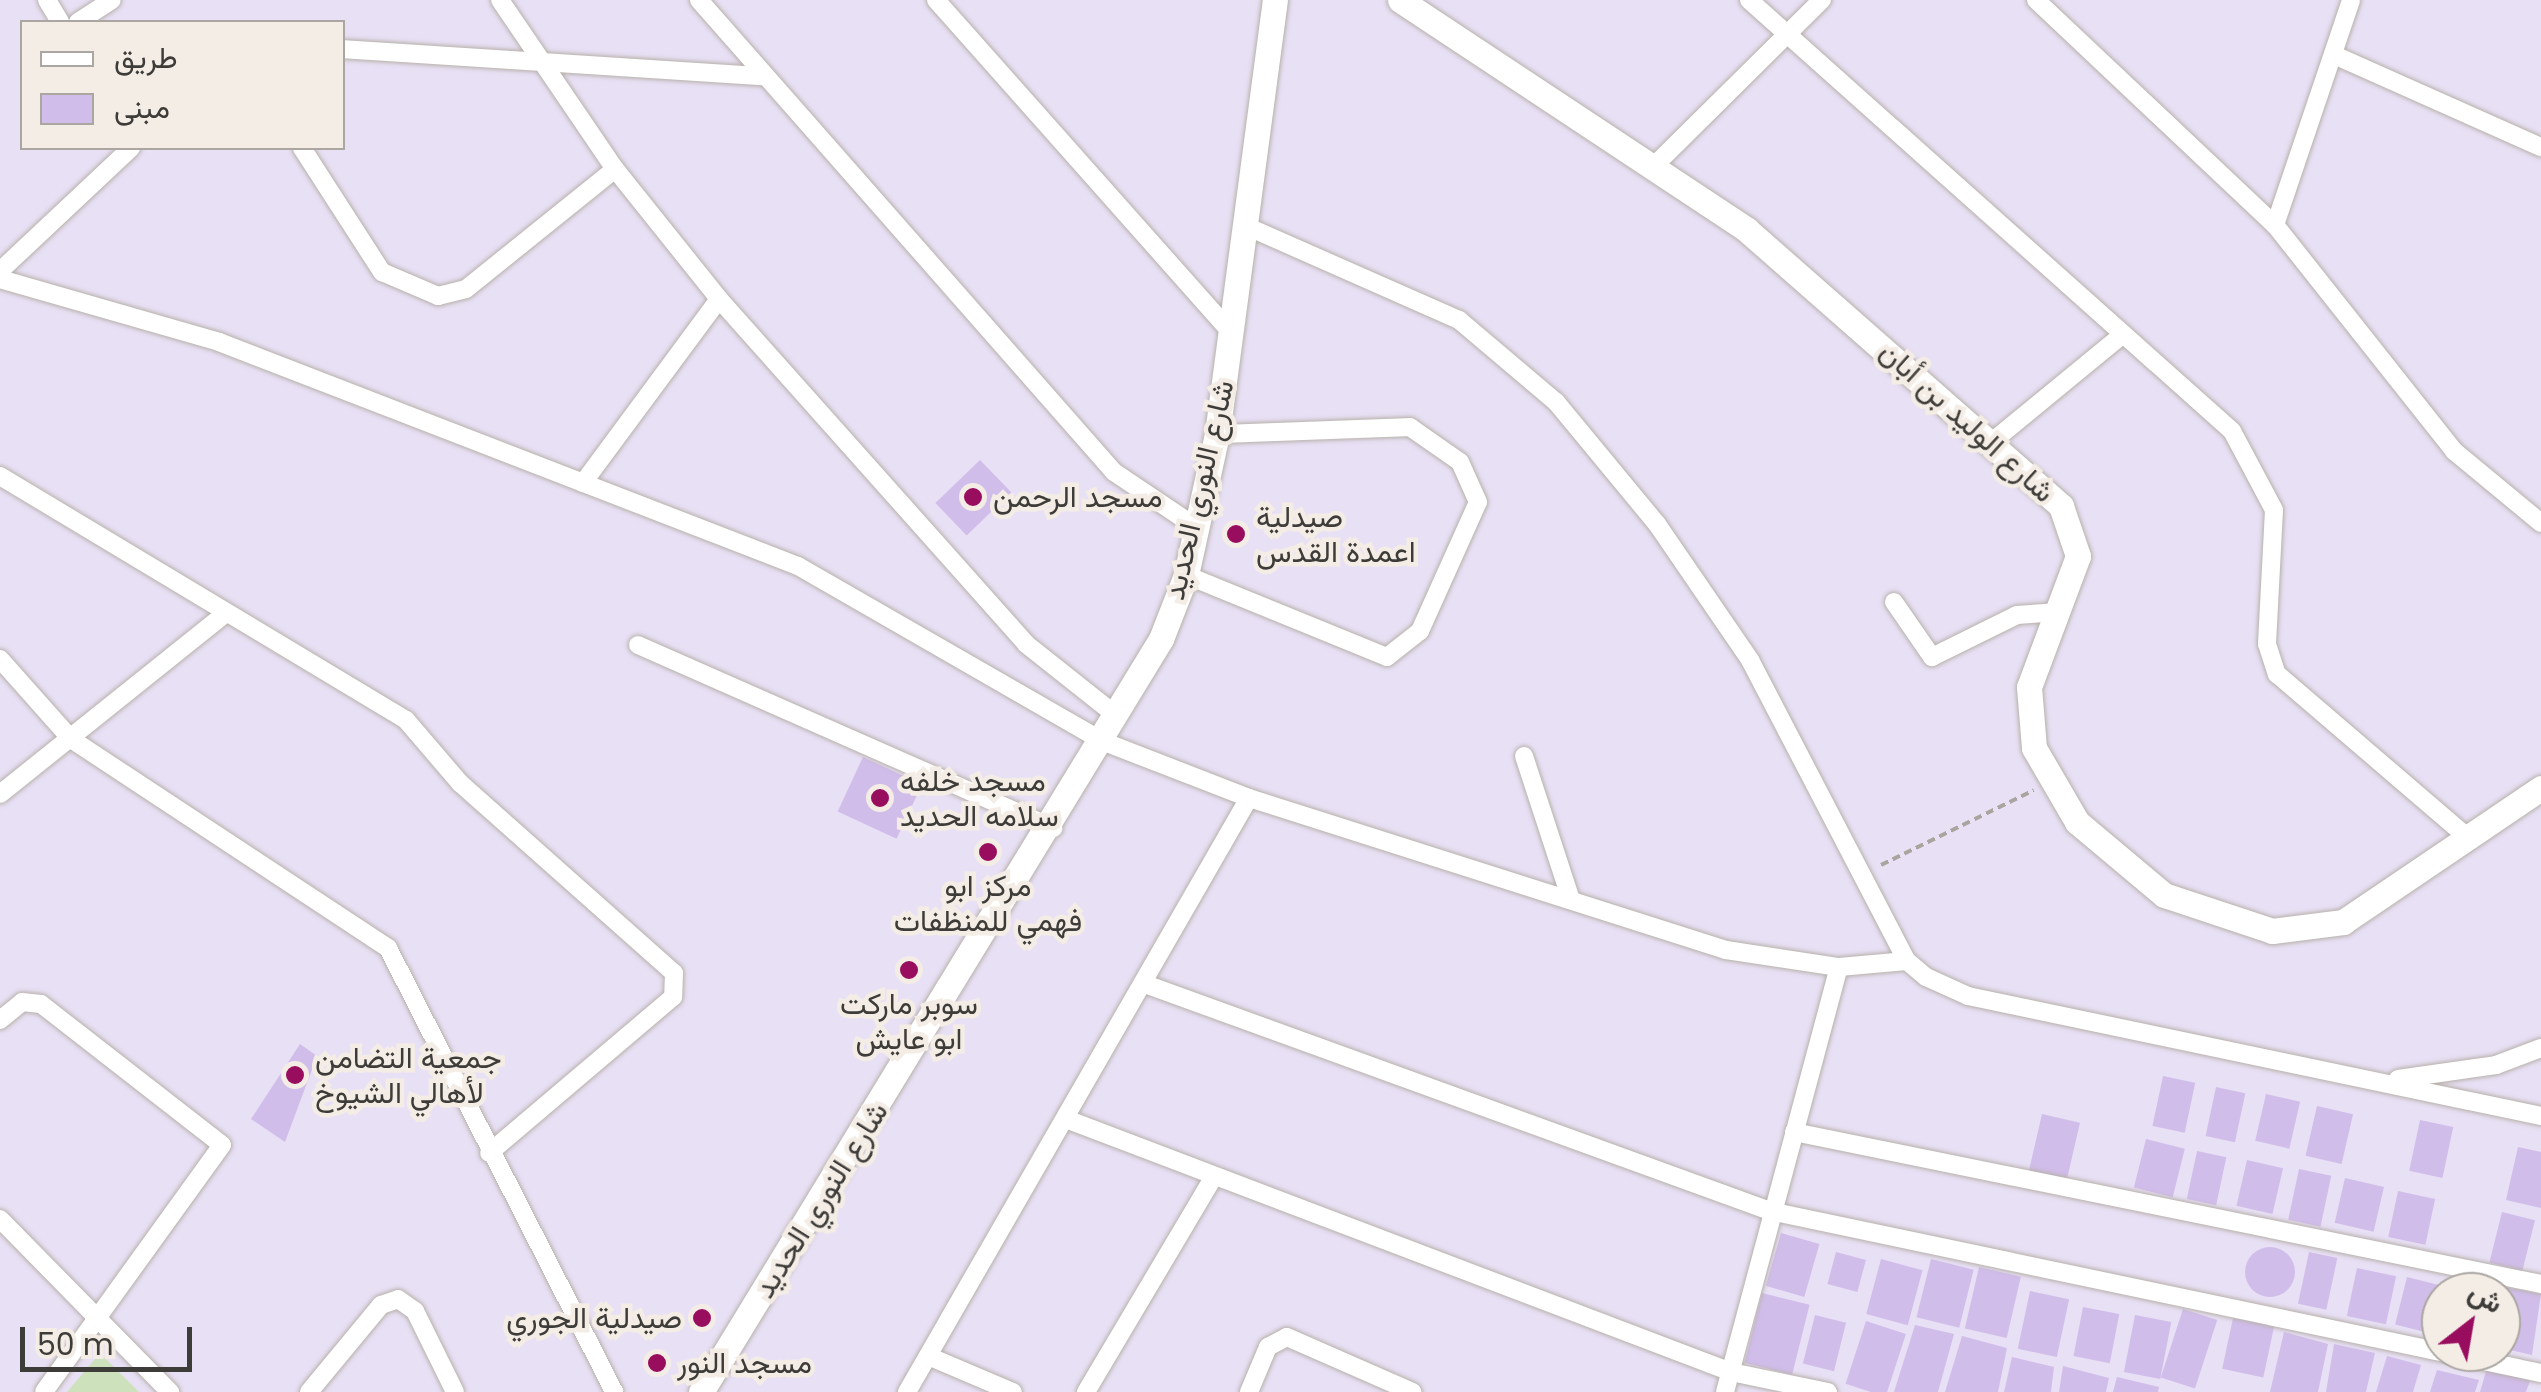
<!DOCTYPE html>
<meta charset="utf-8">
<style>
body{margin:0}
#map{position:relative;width:2541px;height:1392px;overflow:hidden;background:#f4ede6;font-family:Poppins,Vazirmatn,sans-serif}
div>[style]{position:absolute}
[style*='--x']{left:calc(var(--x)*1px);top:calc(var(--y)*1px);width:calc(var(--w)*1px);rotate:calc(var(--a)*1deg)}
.commercial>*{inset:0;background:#e8e0f5}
.green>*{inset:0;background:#cee1bd}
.building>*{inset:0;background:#d1bdea;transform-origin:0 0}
.round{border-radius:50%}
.path>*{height:4px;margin-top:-2px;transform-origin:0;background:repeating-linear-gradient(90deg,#a9a49e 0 8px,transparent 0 13px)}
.roads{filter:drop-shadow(0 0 2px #b7b1aa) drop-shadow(0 0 2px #b7b1aa)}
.street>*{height:18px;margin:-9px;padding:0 9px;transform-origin:9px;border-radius:9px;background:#fff}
.secondary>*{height:25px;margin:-12.5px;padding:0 12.5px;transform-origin:12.5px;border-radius:12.5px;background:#fff}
.dots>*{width:28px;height:28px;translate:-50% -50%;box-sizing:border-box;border:5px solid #f4ede6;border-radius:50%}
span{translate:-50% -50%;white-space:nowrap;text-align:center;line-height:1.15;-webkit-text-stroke:9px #f4ede6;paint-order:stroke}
.street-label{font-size:30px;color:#3e3c39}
.poi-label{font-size:30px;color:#3e3c39}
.left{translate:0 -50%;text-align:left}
.right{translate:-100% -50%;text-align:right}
.legend{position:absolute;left:20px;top:20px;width:325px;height:130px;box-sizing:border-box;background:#f4ede6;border:2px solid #aba6a1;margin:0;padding:12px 18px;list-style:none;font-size:30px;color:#3e3c39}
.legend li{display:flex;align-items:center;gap:20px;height:50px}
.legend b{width:50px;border:2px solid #aba6a1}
.north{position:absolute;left:2421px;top:1272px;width:100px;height:100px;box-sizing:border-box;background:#f4ede6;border:2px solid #aba6a1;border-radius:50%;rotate:31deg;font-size:28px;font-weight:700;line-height:40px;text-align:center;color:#3e3c39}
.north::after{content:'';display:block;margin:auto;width:35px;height:45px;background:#990d5f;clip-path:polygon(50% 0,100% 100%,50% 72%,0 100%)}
.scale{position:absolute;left:20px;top:1327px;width:172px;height:45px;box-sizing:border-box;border:5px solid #3e3c39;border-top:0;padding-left:12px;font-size:30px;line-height:35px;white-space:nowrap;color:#3e3c39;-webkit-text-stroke:8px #f4ede6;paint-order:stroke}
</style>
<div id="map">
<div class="commercial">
<div style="clip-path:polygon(evenodd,0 0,2541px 0,2541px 1392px,0 1392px,0 0,22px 22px,342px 22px,342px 148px,22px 148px,22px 22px,0 0,2441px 1292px,2501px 1292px,2501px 1352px,2441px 1352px,2441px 1292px)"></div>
</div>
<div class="green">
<div style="clip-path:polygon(100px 1353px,139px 1392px,67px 1392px)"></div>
</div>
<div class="building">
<div style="left:980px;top:460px;width:45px;height:62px;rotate:46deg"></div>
<div style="left:863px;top:757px;width:65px;height:60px;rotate:25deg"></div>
<div style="clip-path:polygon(300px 1044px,317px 1056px,285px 1142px,251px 1119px)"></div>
<div style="left:2163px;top:1076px;width:33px;height:51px;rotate:12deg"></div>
<div style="left:2216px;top:1087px;width:30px;height:50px;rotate:12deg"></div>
<div style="left:2266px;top:1094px;width:35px;height:48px;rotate:13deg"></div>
<div style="left:2317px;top:1106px;width:37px;height:51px;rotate:13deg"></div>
<div style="left:2042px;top:1114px;width:39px;height:58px;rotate:13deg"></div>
<div style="left:2420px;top:1120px;width:34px;height:52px;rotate:12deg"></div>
<div style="left:2146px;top:1139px;width:40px;height:50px;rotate:14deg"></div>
<div style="clip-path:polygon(2518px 1147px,2541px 1152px,2541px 1208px,2506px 1200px)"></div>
<div style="left:2197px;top:1151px;width:30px;height:49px;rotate:12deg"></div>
<div style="left:2247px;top:1160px;width:37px;height:47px;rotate:13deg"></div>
<div style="left:2299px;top:1169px;width:33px;height:52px;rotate:12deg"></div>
<div style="left:2345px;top:1178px;width:40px;height:46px;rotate:13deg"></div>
<div style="left:2398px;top:1191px;width:38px;height:47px;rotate:12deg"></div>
<div style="left:2502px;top:1212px;width:34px;height:52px;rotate:14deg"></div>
<div style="left:1781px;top:1233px;width:40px;height:55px;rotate:16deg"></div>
<div class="round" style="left:2245px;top:1247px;width:50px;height:50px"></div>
<div style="left:1836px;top:1252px;width:31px;height:33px;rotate:15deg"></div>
<div style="left:2309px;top:1252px;width:29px;height:53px;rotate:12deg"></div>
<div style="left:1881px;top:1259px;width:43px;height:57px;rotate:15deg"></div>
<div style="left:1931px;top:1259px;width:44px;height:60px;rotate:14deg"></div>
<div style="left:1979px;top:1267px;width:43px;height:63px;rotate:13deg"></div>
<div style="left:2357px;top:1268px;width:40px;height:49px;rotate:12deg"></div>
<div style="clip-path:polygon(2458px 1275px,2494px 1284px,2491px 1292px,2454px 1292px)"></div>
<div style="left:2407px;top:1277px;width:38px;height:49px;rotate:14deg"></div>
<div style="clip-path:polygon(2506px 1287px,2541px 1294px,2532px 1355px,2501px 1348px)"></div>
<div style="left:2030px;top:1291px;width:40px;height:59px;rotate:12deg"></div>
<div style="left:1762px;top:1293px;width:49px;height:72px;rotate:14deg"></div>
<div style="left:2083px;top:1307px;width:37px;height:50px;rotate:11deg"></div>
<div style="left:2183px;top:1309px;width:36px;height:72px;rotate:18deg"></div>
<div style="left:1815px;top:1315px;width:32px;height:50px;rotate:14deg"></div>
<div style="left:2135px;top:1315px;width:37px;height:58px;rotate:11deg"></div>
<div style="left:2233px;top:1318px;width:42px;height:52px;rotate:12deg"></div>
<div style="left:1866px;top:1321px;width:42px;height:66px;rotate:18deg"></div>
<div style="clip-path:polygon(1915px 1325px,1954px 1334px,1938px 1392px,1894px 1392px)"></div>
<div style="clip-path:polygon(2284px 1332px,2328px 1344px,2318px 1392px,2270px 1392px)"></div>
<div style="clip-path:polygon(1962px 1336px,2007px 1348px,1998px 1392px,1945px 1392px)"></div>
<div style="clip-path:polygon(2334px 1344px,2375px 1353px,2366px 1392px,2326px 1392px)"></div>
<div style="clip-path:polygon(2387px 1356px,2421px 1365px,2413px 1392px,2376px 1392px)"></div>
<div style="clip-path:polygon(2012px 1357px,2054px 1367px,2051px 1392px,2004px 1392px)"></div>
<div style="clip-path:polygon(2063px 1366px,2109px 1378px,2106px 1392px,2059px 1392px)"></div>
<div style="clip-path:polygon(2487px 1368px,2530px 1381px,2526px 1392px,2480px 1392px)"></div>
<div style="clip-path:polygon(2437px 1370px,2479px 1380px,2475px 1392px,2430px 1392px)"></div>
<div style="clip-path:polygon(2117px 1377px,2159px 1387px,2158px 1392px,2113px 1392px)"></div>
</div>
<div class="path">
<div style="--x:1881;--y:865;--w:170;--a:-26.1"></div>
</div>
<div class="roads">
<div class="street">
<div style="--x:47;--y:0;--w:26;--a:59"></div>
<div style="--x:500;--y:0;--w:204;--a:55.8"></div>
<div style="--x:615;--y:169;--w:166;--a:51.3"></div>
<div style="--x:719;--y:299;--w:462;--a:48.3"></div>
<div style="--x:1026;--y:644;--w:116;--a:38.4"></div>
<div style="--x:699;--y:0;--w:628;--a:48.68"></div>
<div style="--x:1114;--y:472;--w:95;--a:33.9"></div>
<div style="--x:936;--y:0;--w:446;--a:48.4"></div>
<div style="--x:1749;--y:0;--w:647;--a:41.74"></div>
<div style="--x:2232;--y:431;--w:89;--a:62"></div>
<div style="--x:2274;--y:510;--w:134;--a:93"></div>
<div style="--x:2267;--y:644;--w:32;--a:72"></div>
<div style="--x:2277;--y:674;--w:255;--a:40.6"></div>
<div style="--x:2036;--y:0;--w:328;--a:43.3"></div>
<div style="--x:2275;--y:225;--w:288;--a:51.6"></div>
<div style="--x:2454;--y:451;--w:113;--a:39.6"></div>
<div style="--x:78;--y:22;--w:40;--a:-32.9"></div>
<div style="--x:342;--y:49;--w:424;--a:3.7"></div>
<div style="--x:2334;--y:55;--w:227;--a:24"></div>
<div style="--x:302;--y:148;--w:148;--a:57.2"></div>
<div style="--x:382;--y:272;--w:61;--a:23.2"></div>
<div style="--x:438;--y:296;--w:29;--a:-14"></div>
<div style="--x:466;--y:289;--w:191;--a:-38.8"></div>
<div style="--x:1655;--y:165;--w:235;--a:-44.7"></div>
<div style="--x:2275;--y:225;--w:237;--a:-71.3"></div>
<div style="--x:1246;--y:226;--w:233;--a:23.8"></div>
<div style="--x:1459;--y:320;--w:127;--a:40.2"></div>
<div style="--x:1556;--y:402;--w:158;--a:50.4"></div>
<div style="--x:1657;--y:524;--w:165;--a:55.6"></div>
<div style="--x:1750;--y:660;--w:339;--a:62.5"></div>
<div style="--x:1907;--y:961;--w:25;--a:40"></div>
<div style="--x:1926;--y:977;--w:46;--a:24.3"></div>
<div style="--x:1968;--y:996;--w:585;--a:11.83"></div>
<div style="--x:0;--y:271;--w:180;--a:-43.2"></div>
<div style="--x:0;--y:279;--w:228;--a:16"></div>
<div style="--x:219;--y:342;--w:621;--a:21.15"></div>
<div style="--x:798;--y:566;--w:351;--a:29.9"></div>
<div style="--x:1102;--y:741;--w:158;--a:21.2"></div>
<div style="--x:1249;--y:798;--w:501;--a:17.67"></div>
<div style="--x:1726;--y:950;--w:114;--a:8.6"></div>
<div style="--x:1839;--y:967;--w:68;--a:-5"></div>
<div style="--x:1993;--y:441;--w:166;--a:-39.4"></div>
<div style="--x:0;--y:476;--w:474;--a:31"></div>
<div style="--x:406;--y:720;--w:83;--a:49.4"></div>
<div style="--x:460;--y:783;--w:286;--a:41.6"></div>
<div style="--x:674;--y:973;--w:24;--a:92"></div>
<div style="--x:673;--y:997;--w:241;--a:139.7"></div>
<div style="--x:583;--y:483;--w:229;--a:-53.5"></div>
<div style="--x:1186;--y:575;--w:217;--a:22.2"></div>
<div style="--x:1387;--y:657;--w:42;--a:-38.2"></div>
<div style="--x:1420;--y:631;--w:141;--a:-65.8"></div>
<div style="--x:1478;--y:502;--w:44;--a:-114.2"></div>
<div style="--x:1460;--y:462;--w:61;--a:-145"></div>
<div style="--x:1410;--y:427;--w:193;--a:177.9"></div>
<div style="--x:1894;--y:602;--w:67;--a:55.4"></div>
<div style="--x:1932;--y:657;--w:95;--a:-26.3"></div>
<div style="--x:2017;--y:615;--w:41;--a:-4.2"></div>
<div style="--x:638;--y:645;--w:454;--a:23.8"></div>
<div style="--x:0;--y:659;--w:107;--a:48.4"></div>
<div style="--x:71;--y:739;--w:380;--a:33.4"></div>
<div style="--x:388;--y:948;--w:498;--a:63"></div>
<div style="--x:1524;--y:756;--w:148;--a:71.9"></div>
<div style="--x:0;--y:794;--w:285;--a:-38.7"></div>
<div style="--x:1145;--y:984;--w:665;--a:19.96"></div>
<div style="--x:1770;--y:1211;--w:788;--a:11.87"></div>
<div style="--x:0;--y:1020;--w:28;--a:-39"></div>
<div style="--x:22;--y:1002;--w:19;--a:6"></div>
<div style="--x:41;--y:1004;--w:229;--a:37.9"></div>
<div style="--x:222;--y:1145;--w:304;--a:125.8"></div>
<div style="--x:2398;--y:1079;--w:99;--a:-8.1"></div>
<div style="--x:2496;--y:1065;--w:48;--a:-20.7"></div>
<div style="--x:1066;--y:1119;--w:712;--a:20.83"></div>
<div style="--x:1731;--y:1372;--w:99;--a:11.7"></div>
<div style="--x:1794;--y:1132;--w:762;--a:11.5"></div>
<div style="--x:0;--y:1219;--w:243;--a:45.5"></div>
<div style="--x:928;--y:1356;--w:92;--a:23"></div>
<div style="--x:309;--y:1392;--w:113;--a:-50.4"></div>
<div style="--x:381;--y:1305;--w:18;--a:-19"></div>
<div style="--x:398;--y:1299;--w:21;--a:35"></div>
<div style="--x:415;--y:1311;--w:90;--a:63.7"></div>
<div style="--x:907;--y:1392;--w:685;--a:-60.07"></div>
<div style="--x:1086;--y:1392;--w:251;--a:-59.3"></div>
<div style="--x:1249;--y:1392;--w:49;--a:-67.1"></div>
<div style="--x:1268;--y:1347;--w:21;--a:-28"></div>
<div style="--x:1287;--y:1337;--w:137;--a:23.7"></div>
<div style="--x:1725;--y:1392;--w:440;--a:-75"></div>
</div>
<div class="secondary">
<div style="--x:1400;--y:0;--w:416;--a:33.5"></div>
<div style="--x:1747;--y:230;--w:418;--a:41.3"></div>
<div style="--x:2061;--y:506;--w:53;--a:71.2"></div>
<div style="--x:2078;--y:556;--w:140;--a:110.5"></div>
<div style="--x:2029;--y:687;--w:61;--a:85.3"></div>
<div style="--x:2034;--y:748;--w:86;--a:59.8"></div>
<div style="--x:2077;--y:822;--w:114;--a:40"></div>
<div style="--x:2164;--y:895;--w:114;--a:18.4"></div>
<div style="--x:2272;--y:931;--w:72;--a:-7.2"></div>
<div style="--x:2343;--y:922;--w:239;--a:-34.1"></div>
<div style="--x:701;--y:1392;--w:882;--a:-58.58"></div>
<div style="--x:1161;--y:639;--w:69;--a:-68.7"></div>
<div style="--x:1186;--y:575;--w:144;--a:-77.6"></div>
<div style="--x:1217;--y:434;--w:438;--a:-82.4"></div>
</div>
</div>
<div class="dots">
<div style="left:973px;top:497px;background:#990d5f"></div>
<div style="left:1236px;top:534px;background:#990d5f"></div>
<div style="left:880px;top:798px;background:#990d5f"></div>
<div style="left:988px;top:852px;background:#990d5f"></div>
<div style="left:909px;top:970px;background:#990d5f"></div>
<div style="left:295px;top:1075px;background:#990d5f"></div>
<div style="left:702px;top:1318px;background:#990d5f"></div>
<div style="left:657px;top:1363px;background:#990d5f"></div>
</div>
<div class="street-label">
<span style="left:1967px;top:422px;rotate:42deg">شارع الوليد بن أبان</span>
<span style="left:1199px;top:490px;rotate:-77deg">شارع النوري الحديد</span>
<span style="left:821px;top:1200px;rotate:-58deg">شارع النوري الحديد</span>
</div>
<div class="poi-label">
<span class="left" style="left:993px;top:497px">مسجد الرحمن</span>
<span class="left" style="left:1256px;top:534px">صيدلية<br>اعمدة القدس</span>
<span class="left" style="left:900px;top:798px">مسجد خلفه<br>سلامه الحديد</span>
<span style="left:988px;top:903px">مركز ابو<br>فهمي للمنظفات</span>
<span style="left:909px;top:1021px">سوبر ماركت<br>ابو عايش</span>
<span class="left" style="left:315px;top:1075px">جمعية التضامن<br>لأهالي الشيوخ</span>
<span class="right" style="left:682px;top:1318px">صيدلية الجوري</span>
<span class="left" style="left:677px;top:1363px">مسجد النور</span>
</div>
<ul class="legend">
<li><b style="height:12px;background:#fff"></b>طريق</li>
<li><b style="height:28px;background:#d1bdea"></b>مبنى</li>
</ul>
<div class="north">ش</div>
<div class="scale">50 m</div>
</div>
